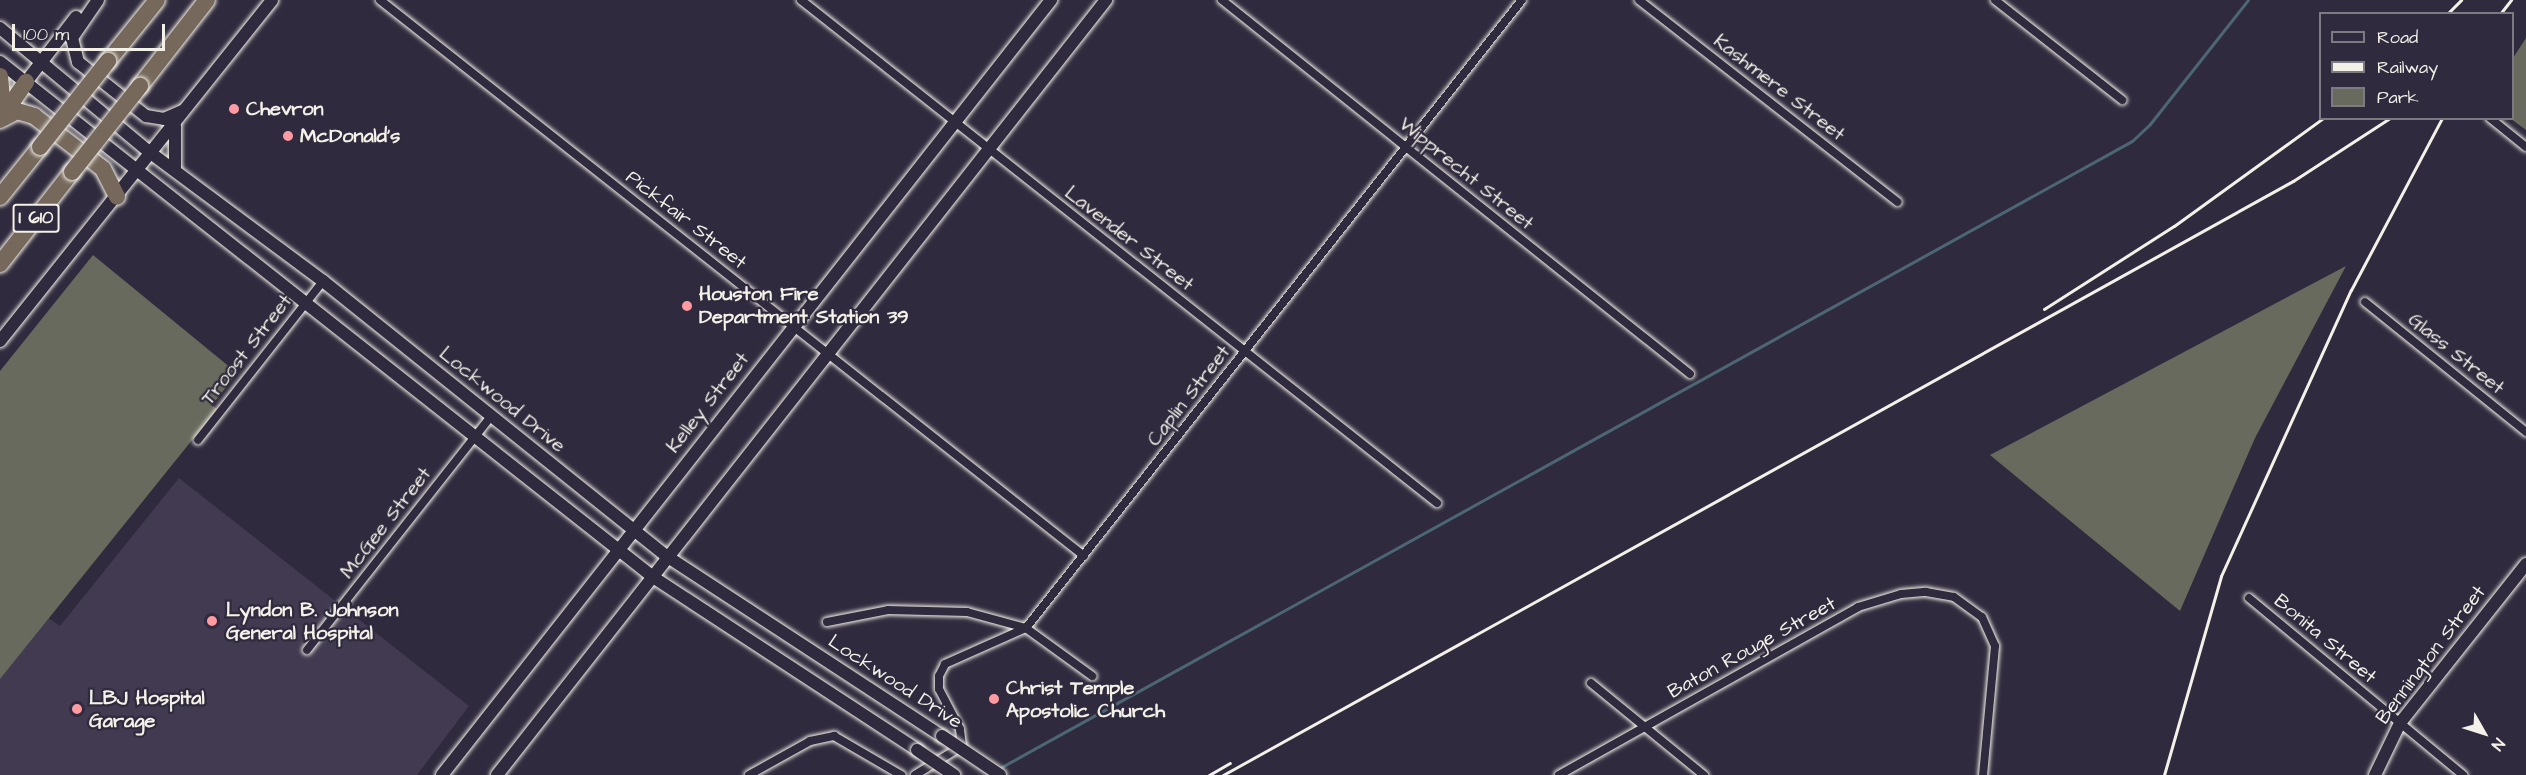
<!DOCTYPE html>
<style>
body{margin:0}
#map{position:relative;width:2526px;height:775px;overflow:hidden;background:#2f2a3d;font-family:"Architects Daughter",sans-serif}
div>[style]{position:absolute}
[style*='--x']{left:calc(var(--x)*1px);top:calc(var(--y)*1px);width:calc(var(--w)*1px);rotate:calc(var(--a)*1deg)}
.built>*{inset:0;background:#413a50}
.green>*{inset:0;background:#676a5c}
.stream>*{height:3px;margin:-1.5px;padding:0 1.5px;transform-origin:1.5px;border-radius:1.5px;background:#4d6674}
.roads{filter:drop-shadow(0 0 2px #f4f1e8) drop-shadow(0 0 2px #f4f1e8)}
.street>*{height:8px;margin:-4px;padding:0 4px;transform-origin:4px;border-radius:4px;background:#2f2a3d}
.secondary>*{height:12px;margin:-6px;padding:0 6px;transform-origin:6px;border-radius:6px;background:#2f2a3d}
.highway>*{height:16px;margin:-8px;padding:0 8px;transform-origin:8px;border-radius:8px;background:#76695c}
.rail>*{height:3px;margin:-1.5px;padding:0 1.5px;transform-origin:1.5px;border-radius:1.5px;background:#f4f1e8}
.bridges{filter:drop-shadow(0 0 2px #f4f1e8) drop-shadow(0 0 2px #f4f1e8)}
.secondary-bridge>*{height:12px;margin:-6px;padding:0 6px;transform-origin:6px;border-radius:6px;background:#2f2a3d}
.highway-bridge>*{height:16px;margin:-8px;padding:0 8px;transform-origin:8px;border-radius:8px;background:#76695c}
.dots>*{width:16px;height:16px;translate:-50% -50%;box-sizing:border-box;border:3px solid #2f2a3d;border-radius:50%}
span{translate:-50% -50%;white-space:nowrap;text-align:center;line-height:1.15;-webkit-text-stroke:4.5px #2f2a3d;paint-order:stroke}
.shield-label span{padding:2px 4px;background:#2f2a3d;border:2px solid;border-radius:4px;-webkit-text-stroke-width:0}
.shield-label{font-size:18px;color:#f4f1e8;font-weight:700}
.street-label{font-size:20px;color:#f4f1e8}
.poi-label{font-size:20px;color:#f4f1e8;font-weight:700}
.left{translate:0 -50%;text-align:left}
.legend{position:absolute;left:2319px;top:12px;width:195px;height:108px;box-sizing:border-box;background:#2f2a3d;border:2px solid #7e7a81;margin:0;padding:8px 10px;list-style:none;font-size:18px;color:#f4f1e8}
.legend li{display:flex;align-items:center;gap:12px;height:30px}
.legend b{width:30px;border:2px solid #7e7a81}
.north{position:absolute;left:2454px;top:703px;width:60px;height:60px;-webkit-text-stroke:4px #2f2a3d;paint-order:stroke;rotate:129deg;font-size:16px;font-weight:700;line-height:24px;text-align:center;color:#f4f1e8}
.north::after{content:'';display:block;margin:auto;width:21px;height:27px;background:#f4f1e8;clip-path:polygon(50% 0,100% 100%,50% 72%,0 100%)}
.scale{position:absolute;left:12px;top:24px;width:153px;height:27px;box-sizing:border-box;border:3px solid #f4f1e8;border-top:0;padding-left:8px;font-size:18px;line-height:21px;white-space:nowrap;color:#f4f1e8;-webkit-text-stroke:4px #2f2a3d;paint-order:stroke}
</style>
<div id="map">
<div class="built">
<div style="clip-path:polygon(179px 478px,469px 706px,417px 775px,0 775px,0 671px,44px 615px,60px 626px)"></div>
</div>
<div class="green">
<div style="clip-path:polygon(2526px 38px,2526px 130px,2511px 119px,2513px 58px)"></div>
<div style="clip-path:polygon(93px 255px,237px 373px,212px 405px,217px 409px,0 679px,0 371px)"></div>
<div style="clip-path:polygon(2346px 266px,2255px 438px,2180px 611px,1990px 455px)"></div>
</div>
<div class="stream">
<div style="--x:998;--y:769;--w:1296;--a:-28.98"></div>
<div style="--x:2132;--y:141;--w:25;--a:-43"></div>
<div style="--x:2150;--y:124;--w:158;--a:-51.7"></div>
</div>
<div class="roads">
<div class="street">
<div style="--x:380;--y:0;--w:897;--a:38.3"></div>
<div style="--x:801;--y:0;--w:811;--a:38.34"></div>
<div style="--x:1222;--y:0;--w:599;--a:38.63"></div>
<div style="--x:1639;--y:0;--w:328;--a:38"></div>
<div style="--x:1995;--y:0;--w:162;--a:38.2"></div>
<div style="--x:2490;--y:118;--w:46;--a:38.9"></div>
<div style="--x:2365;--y:302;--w:207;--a:38.9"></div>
<div style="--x:198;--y:440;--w:202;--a:-51.8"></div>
<div style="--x:2249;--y:598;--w:278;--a:39.6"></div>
<div style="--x:827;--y:622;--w:62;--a:-11.1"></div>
<div style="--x:888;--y:610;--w:79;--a:1.5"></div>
<div style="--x:967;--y:612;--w:61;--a:15.2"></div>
<div style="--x:1026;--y:628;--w:82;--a:36"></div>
<div style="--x:307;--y:650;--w:298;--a:-51.8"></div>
<div style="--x:1591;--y:683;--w:146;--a:39.2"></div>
<div style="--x:749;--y:775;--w:70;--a:-29.1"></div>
<div style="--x:810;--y:741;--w:25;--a:-12"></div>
<div style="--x:834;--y:736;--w:78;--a:30.2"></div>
<div style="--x:915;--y:775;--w:55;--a:-31.7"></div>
<div style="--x:962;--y:746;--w:17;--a:-97"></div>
<div style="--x:960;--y:729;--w:45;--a:-117.7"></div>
<div style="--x:939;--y:689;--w:13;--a:-90"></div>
<div style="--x:939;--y:676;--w:13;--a:-63"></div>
<div style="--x:945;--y:664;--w:89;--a:-24"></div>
<div style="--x:1026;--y:628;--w:800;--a:-51.7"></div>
<div style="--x:1559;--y:775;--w:343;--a:-29.3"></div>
<div style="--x:1858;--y:607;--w:45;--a:-16.8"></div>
<div style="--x:1901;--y:594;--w:25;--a:-5"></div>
<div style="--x:1926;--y:592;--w:28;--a:10"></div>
<div style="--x:1954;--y:597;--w:34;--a:36"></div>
<div style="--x:1982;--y:617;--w:32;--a:66"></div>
<div style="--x:1995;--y:646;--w:130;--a:95.3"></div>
</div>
<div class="secondary">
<div style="--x:98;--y:0;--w:46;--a:124.4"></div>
<div style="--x:72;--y:38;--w:25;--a:76"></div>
<div style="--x:78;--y:62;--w:87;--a:38.5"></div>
<div style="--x:146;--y:116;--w:18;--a:9"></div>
<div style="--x:164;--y:119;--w:20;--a:-24"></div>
<div style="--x:0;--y:28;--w:197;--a:39.7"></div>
<div style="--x:152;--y:154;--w:213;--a:36.6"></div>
<div style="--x:323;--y:281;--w:442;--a:38.7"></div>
<div style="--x:668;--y:557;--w:327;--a:33.2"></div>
<div style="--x:0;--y:62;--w:832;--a:38.26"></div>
<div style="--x:653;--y:577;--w:316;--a:33.2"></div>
<div style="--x:26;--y:82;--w:82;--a:-52.4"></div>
<div style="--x:175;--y:170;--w:44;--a:-90"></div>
<div style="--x:0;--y:341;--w:436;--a:-51.4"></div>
<div style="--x:442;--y:775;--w:986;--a:-51.84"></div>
<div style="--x:497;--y:775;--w:986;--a:-51.84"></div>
<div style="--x:2375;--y:775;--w:58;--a:-64.3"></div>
<div style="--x:2400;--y:723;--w:203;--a:-51.6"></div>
</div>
<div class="highway">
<div style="--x:108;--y:61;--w:78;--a:-51.2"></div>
<div style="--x:0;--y:76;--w:38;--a:85"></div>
<div style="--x:140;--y:86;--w:109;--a:-52.1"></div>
<div style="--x:1;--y:118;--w:44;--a:-55.2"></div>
<div style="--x:0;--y:120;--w:19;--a:-28"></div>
<div style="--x:17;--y:111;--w:18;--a:16"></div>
<div style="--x:34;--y:116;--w:87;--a:37.5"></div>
<div style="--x:103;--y:169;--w:31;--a:63"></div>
<div style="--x:0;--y:197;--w:64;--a:-51.3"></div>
<div style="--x:0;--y:264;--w:117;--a:-52"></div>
</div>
</div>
<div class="rail">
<div style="--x:2447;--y:14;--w:20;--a:-45"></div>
<div style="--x:2500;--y:14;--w:18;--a:-52"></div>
<div style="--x:2044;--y:309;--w:154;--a:-32.6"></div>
<div style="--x:2174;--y:226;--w:184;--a:-35.9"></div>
<div style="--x:1209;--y:775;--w:24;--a:-30"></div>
<div style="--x:1223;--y:775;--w:1224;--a:-29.04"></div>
<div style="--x:2293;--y:181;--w:116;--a:-33"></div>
<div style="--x:2164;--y:775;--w:207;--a:-74"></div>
<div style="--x:2221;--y:576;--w:314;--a:-65.6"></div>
<div style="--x:2351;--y:290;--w:195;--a:-62.1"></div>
</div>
<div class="bridges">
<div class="secondary-bridge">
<div style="--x:942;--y:736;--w:70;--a:33.9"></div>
<div style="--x:917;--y:750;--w:45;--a:34"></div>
</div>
<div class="highway-bridge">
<div style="--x:40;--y:147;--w:110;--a:-51.7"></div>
<div style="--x:72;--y:172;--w:110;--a:-51.7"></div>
</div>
</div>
<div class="dots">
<div style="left:234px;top:109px;background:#ff9aa2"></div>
<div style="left:288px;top:136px;background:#ff9aa2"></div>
<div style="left:687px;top:306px;background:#ff9aa2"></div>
<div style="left:212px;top:621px;background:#ff9aa2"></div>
<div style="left:994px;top:699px;background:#ff9aa2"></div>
<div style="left:77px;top:709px;background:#ff9aa2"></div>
</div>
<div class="shield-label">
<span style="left:36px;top:218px">I 610</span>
</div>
<div class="street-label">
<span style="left:1779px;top:88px;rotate:38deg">Kashmere Street</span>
<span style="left:1466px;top:174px;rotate:39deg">Wipprecht Street</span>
<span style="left:686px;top:220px;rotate:38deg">Pickfair Street</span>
<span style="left:1129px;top:239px;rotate:38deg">Lavender Street</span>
<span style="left:247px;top:350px;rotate:-52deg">Troost Street</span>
<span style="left:2456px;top:354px;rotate:39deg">Glass Street</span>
<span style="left:1189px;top:396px;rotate:-52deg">Caplin Street</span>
<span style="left:502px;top:400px;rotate:39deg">Lockwood Drive</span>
<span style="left:708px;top:403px;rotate:-52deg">Kelley Street</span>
<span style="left:386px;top:523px;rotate:-52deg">McGee Street</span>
<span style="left:2325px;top:639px;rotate:40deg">Bonita Street</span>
<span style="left:1752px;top:648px;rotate:-29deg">Baton Rouge Street</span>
<span style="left:2431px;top:655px;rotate:-53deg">Bennington Street</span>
<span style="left:895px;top:682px;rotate:33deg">Lockwood Drive</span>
</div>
<div class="poi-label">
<span class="left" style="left:246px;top:109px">Chevron</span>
<span class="left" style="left:300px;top:136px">McDonald's</span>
<span class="left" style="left:699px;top:306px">Houston Fire<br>Department Station 39</span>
<span class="left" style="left:226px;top:622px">Lyndon B. Johnson<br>General Hospital</span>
<span class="left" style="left:1006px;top:700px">Christ Temple<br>Apostolic Church</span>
<span class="left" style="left:89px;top:710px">LBJ Hospital<br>Garage</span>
</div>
<ul class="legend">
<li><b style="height:8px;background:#2f2a3d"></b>Road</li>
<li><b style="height:8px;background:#f4f1e8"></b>Railway</li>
<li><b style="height:16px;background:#676a5c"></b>Park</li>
</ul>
<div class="north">N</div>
<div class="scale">100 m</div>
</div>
